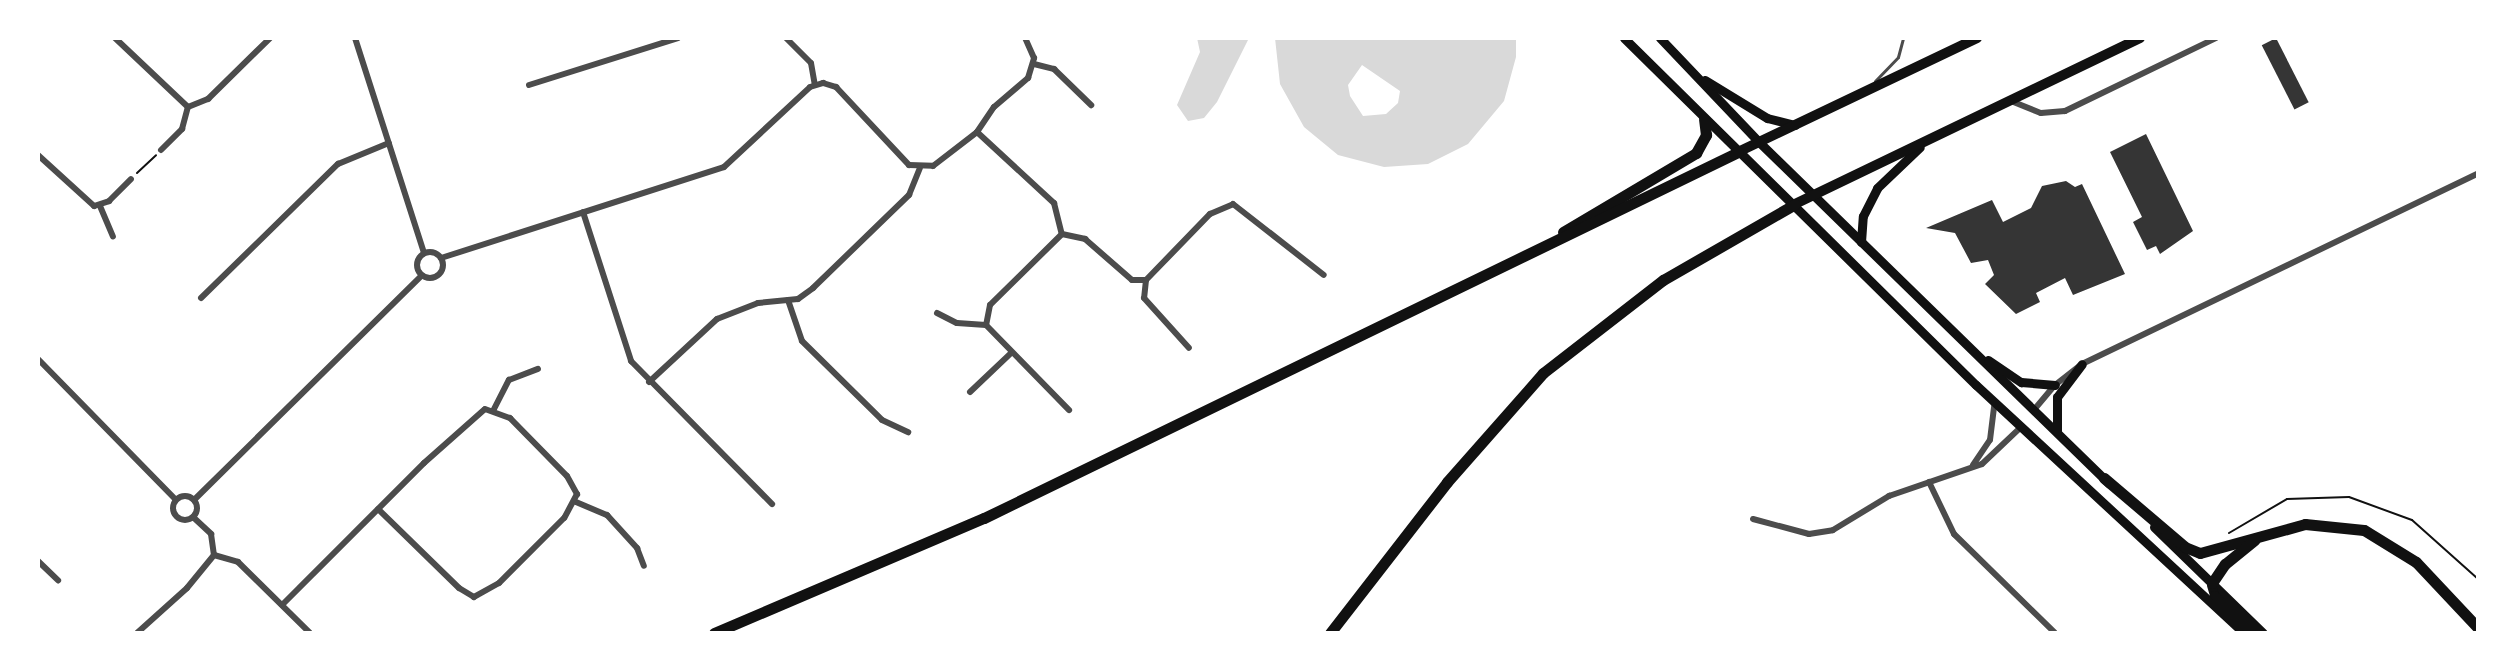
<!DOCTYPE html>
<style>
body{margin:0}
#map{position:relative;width:2516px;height:671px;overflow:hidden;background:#fff;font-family:"Alegreya Sans",sans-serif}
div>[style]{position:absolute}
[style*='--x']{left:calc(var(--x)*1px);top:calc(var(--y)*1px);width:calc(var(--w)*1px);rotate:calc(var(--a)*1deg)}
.water>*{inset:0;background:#d9d9d9}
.building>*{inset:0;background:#353535;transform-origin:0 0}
.path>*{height:2px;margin:-1px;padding:0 1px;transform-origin:1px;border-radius:1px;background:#111}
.service>*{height:3px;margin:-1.5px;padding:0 1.5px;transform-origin:1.5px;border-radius:1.5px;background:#4c4c4c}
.minor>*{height:6px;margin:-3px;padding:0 3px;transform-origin:3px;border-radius:3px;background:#4c4c4c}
.minor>.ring{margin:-3px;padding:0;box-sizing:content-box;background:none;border:6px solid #4c4c4c;border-radius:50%}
.secondary>*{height:9px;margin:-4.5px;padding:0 4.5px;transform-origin:4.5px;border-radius:4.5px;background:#111}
.trunk>*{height:10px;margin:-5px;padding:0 5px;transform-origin:5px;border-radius:5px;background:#111}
.motorway>*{height:11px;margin:-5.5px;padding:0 5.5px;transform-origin:5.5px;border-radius:5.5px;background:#111}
span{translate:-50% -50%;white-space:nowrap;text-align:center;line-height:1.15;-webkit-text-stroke:6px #fff;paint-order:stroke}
.frame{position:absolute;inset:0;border:40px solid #fff;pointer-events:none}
</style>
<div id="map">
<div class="water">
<div style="clip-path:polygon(1197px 38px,1249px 38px,1217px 102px,1204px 118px,1188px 121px,1177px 105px,1200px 52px)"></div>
<div style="clip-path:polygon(evenodd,1275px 38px,1516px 38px,1516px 57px,1504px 101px,1468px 144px,1428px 164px,1384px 167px,1338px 155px,1304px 127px,1280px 84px,1275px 38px,1362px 65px,1400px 91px,1398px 103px,1386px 114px,1363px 116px,1350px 96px,1348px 85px,1362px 65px)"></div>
</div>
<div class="building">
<div style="left:2276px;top:38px;width:72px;height:16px;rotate:63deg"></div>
<div style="clip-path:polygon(2146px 134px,2193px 231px,2160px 254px,2156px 246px,2147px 250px,2133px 222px,2142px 217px,2110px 152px)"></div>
<div style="clip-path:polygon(2066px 181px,2075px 187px,2082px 184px,2125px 274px,2073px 295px,2065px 278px,2036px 293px,2040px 302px,2016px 314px,1985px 284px,1994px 275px,1988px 260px,1971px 263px,1955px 233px,1926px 228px,1992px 200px,2003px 222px,2031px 208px,2042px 186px)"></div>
</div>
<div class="path">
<div style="--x:137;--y:173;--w:26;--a:-43"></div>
<div style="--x:2229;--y:533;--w:67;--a:-30.4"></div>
<div style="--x:2287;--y:499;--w:62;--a:-1.8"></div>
<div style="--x:2349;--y:497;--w:67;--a:20.1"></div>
<div style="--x:2412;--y:520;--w:89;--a:41.8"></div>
</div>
<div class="service">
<div style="--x:1875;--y:81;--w:33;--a:-46"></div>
<div style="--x:1898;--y:57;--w:20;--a:-75"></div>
</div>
<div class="minor">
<div style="--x:115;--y:38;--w:100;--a:43.4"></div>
<div style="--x:188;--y:107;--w:22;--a:-22"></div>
<div style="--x:208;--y:99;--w:87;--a:-44.5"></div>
<div style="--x:355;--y:38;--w:226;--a:72.2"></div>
<div style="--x:786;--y:38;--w:35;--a:45"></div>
<div style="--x:811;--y:63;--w:22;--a:80"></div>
<div style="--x:1034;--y:64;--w:21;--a:14"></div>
<div style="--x:1054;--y:69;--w:52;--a:44.2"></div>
<div style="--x:529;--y:85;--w:156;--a:-17.5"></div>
<div style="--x:2011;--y:101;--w:32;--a:22"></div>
<div style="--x:2041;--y:113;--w:24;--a:-5"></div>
<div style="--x:2065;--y:111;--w:168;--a:-25.8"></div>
<div style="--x:977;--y:132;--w:105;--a:42.7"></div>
<div style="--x:1054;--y:203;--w:32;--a:76"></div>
<div style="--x:1062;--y:234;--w:24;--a:12"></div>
<div style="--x:1085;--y:239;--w:62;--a:41.1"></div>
<div style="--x:1132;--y:280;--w:14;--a:0"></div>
<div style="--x:1146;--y:280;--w:92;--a:-45.9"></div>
<div style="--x:1210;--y:214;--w:25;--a:-23"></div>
<div style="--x:1233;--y:204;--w:115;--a:38"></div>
<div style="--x:161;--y:150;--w:30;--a:-45"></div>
<div style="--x:182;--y:129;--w:23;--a:-75"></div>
<div style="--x:38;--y:155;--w:76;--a:42.3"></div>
<div style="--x:94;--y:206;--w:16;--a:-18"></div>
<div style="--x:109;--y:201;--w:31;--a:-45"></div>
<div style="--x:100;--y:206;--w:33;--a:67"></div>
<div style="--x:583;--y:212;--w:157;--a:72.1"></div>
<div style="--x:631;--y:361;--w:201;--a:45.4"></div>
<div style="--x:1062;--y:234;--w:101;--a:135.4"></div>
<div style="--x:990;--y:305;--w:20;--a:101"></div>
<div style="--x:986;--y:325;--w:119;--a:45.7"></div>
<div class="ring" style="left:417px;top:252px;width:20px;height:20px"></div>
<div style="--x:441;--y:258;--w:297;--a:-17.8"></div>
<div style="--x:724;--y:167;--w:117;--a:-42.9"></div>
<div style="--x:810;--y:87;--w:14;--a:-17"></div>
<div style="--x:823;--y:83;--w:14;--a:17"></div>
<div style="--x:836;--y:87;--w:107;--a:46.9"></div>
<div style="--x:909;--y:165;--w:24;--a:2"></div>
<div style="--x:933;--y:166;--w:56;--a:-37.7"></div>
<div style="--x:977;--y:132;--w:30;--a:-56"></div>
<div style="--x:994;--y:107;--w:45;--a:-40.5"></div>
<div style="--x:1028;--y:78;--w:21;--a:-73"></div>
<div style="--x:1034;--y:58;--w:22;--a:-114"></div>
<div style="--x:1146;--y:280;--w:18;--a:96"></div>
<div style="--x:1144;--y:298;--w:67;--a:48"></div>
<div style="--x:201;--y:298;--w:192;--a:-44.4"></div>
<div style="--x:338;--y:164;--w:55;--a:-22.4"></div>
<div style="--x:788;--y:300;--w:43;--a:71.1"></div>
<div style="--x:802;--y:341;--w:112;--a:44.6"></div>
<div style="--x:882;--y:420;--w:29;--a:25"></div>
<div style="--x:937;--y:313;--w:22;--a:27"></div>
<div style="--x:957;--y:323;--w:29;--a:4"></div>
<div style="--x:38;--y:359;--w:197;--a:45.6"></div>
<div style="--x:649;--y:382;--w:93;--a:-42.8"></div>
<div style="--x:717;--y:319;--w:44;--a:-21.3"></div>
<div style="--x:758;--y:303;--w:40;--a:-5.7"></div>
<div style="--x:798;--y:299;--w:19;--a:-36"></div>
<div style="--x:813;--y:288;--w:134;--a:-44.1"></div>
<div style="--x:909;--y:195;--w:29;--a:-68"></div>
<div style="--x:970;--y:392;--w:55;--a:-43.5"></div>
<div style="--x:494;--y:409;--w:33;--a:-63"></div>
<div style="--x:509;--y:380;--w:31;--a:-21"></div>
<div style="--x:2033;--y:411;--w:34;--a:-50"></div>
<div style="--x:2055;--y:385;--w:34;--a:-38"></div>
<div style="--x:2082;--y:364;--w:440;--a:-25.7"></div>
<div style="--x:1973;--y:465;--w:30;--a:-56"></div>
<div style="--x:1990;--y:440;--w:38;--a:-83"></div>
<div style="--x:1929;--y:482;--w:58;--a:64.3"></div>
<div style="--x:1954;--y:534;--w:141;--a:44.4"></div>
<div class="ring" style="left:173px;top:496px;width:18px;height:18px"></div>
<div style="--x:194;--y:500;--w:320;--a:-44.6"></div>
<div style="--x:576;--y:502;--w:34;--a:23"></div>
<div style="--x:607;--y:515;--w:45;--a:47.7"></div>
<div style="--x:637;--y:548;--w:19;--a:69"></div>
<div style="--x:193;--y:517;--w:25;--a:43"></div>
<div style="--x:211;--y:534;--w:21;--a:82"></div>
<div style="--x:214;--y:555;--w:25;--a:16"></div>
<div style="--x:238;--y:562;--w:101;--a:44.6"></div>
<div style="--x:1753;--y:519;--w:58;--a:15"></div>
<div style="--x:1809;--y:534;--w:24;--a:-9"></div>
<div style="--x:1833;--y:530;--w:66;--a:-31.3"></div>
<div style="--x:1889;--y:496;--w:98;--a:-19"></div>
<div style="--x:1982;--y:464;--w:54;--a:-43.5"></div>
<div style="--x:38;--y:561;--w:28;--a:44"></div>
<div style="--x:282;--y:605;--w:201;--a:-45"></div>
<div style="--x:424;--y:463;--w:81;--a:-41.5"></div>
<div style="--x:485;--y:409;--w:27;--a:20"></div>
<div style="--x:510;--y:418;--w:81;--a:45.5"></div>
<div style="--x:567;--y:476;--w:21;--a:61"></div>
<div style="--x:577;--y:494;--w:27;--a:118"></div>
<div style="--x:564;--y:518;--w:92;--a:135"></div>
<div style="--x:499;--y:583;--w:29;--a:151"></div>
<div style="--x:474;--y:597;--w:17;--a:-149"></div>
<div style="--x:459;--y:588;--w:113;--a:-135.7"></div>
<div style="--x:137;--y:633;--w:67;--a:-42"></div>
<div style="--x:187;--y:588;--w:43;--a:-50.7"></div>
</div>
<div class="secondary">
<div style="--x:1624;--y:38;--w:494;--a:44.6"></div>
<div style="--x:1976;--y:385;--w:365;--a:42.8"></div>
<div style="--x:1660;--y:38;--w:144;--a:46.4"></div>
<div style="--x:1759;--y:142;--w:489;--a:44.3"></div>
<div style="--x:1705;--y:80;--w:73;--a:31.5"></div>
<div style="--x:1767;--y:118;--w:29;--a:14"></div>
<div style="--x:1861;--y:242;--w:26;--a:-86"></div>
<div style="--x:1863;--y:216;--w:31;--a:-63"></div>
<div style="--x:1877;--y:188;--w:59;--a:-43.6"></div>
<div style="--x:1988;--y:360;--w:40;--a:34"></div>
<div style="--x:2021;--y:382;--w:34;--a:5"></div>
<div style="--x:2057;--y:431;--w:34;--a:-90"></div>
<div style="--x:2057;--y:397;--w:41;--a:-52.9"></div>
<div style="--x:2154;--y:527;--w:152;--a:44.2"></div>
<div style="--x:2211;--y:585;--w:10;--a:73"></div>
<div style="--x:2214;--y:595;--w:54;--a:45"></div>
</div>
<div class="trunk">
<div style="--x:1738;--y:152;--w:265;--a:-25.5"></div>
<div style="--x:1795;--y:204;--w:383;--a:-25.7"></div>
</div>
<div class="motorway">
<div style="--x:1563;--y:232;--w:155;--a:-30.7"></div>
<div style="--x:1696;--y:153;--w:21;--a:-61"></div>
<div style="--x:1706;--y:135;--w:16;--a:-97"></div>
<div style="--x:2104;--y:478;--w:106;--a:40.4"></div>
<div style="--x:2185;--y:547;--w:16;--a:22"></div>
<div style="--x:2200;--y:553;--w:109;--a:-15.4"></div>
<div style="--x:2305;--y:524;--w:59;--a:5.8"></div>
<div style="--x:2364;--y:530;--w:61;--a:31.6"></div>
<div style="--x:2416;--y:562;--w:91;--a:46.8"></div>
<div style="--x:2212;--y:583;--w:23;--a:-56"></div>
<div style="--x:2225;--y:564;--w:38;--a:-39"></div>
<div style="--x:714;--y:633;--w:293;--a:-23.1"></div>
<div style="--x:984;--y:518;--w:838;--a:-25.89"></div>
<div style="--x:1330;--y:633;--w:191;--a:-52.2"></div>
<div style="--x:1447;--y:482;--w:145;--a:-48.6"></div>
<div style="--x:1543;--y:373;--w:152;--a:-37.8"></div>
<div style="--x:1663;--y:280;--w:152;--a:-29.9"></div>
</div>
<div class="frame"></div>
</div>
